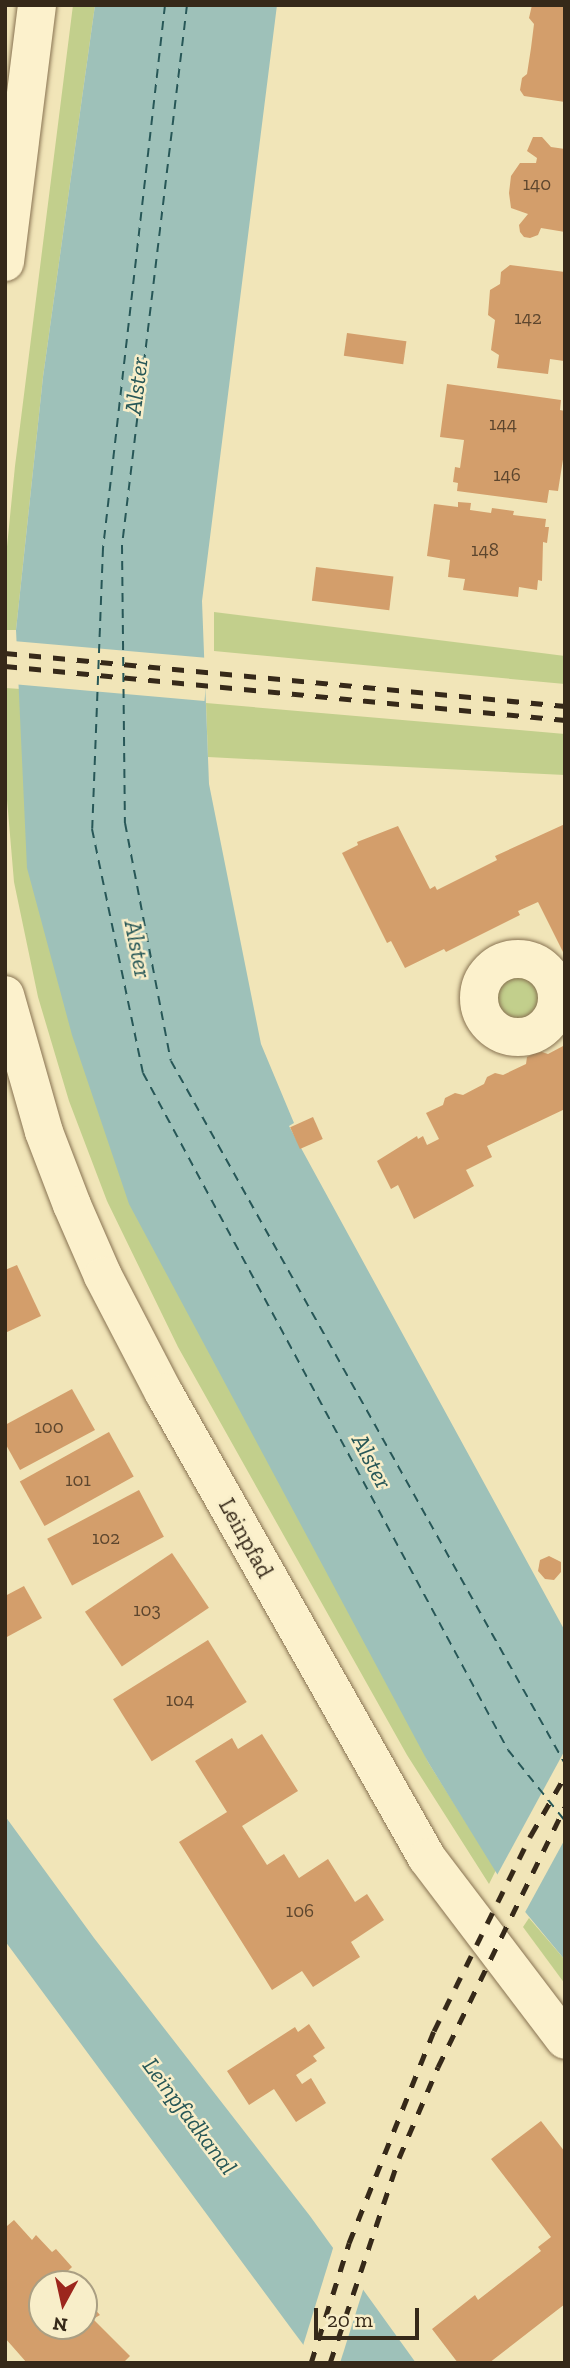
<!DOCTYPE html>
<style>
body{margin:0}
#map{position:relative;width:570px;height:2368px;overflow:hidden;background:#f1e5b8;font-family:"Zilla Slab",serif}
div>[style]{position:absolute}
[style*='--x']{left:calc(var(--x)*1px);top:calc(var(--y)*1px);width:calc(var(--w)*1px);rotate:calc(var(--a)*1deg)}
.green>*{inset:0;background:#c2cf8c}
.round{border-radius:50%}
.water>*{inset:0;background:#9ec1b9}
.pier>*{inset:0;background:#f1e5b8;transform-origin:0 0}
.ferry>*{height:2px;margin-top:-1px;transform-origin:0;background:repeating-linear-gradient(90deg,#275757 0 9px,transparent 0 16px)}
.building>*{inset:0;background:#d39e6b;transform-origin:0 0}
.roads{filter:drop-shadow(0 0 2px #887352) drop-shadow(0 0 2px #887352)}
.minor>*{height:38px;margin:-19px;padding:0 19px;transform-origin:19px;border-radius:19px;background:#fcf1cc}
.minor>.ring{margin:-19px;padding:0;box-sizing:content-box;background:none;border:38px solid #fcf1cc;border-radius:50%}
.rail>*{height:5px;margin-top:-2.5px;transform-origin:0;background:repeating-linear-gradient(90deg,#362919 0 12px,transparent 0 24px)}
span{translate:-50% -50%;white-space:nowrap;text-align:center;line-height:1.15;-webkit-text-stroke:5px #f8eec9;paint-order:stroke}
.number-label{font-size:19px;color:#5d462e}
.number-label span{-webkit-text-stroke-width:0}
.street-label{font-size:23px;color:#362919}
.water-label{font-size:24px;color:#275757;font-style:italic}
.frame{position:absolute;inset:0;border:7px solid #362919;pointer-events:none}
.north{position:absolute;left:28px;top:2270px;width:70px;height:70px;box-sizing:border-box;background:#f8eec9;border:2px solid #aa9f83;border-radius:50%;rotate:188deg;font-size:19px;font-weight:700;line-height:28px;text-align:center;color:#362919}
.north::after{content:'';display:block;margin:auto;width:24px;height:32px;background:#9c261d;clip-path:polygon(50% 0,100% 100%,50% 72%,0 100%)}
.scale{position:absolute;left:314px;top:2308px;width:105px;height:32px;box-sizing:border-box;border:4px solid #362919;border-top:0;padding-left:9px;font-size:21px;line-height:24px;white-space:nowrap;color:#362919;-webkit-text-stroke:5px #f8eec9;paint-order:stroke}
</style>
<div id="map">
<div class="green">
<div style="clip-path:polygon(73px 5px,95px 5px,43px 377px,16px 630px,5px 630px,5px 567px,15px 466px)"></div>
<div style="clip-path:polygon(214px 612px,565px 656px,565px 684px,214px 651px)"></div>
<div style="clip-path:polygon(5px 688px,21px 689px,28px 868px,428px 1762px,496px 1870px,489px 1884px,407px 1755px,178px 1347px,107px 1201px,69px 1101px,38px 997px,14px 882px,5px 776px)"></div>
<div style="clip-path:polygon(206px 703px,565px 734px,565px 775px,208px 757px)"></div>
<div class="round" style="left:492px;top:971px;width:54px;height:54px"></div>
<div style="clip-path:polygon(529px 1918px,565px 1960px,565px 1984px,523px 1927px)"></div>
</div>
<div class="water">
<div style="clip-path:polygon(95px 5px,277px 5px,202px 601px,209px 784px,261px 1044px,294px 1123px,289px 1126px,565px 1631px,565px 1960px,507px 1890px,428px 1762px,129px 1204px,72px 1035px,27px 868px,16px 630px,43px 377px)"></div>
<div style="clip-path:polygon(5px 1816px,94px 1938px,310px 2216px,416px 2363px,317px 2363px,293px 2331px,5px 1941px)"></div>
</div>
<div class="pier">
<div style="left:13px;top:641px;width:196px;height:43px;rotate:5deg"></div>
<div style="clip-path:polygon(565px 1750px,565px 1839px,523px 1916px,496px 1877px)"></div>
<div style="clip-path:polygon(334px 2245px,364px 2287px,340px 2363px,313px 2363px,302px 2349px)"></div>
</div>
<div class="ferry">
<div style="--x:165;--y:5;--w:547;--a:96.51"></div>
<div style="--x:103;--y:548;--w:281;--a:92.2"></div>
<div style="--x:92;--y:829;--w:249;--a:78.2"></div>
<div style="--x:143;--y:1073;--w:769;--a:61.67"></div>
<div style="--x:508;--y:1750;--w:91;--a:51.2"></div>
<div style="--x:187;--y:5;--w:544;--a:96.86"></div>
<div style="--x:122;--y:545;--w:278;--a:89.4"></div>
<div style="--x:125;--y:823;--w:242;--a:79.1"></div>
<div style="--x:171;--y:1061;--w:806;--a:60.73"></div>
</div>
<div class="building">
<div style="clip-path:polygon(532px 5px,565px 5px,565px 102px,524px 96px,520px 90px,522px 78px,527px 74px,531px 48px,534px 24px,529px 18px)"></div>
<div style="clip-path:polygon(533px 137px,542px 137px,551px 147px,565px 149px,565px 232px,541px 228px,538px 235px,530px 238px,524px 237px,520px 232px,519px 225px,528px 214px,511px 208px,509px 193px,511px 176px,520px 163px,536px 163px,537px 158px,527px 151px)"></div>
<div style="clip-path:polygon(510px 265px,565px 272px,564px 361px,550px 359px,548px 374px,497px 368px,499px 355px,491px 350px,495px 320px,488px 315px,490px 290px,500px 284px,501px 272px)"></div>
<div style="left:347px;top:333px;width:60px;height:23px;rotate:8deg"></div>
<div style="clip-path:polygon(447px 384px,561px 400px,560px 410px,565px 411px,564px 453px,558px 491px,549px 490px,547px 503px,457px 491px,458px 483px,453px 482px,455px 467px,460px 468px,464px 440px,440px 437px)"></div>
<div style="clip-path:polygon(458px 502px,471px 503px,470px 510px,491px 513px,492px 508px,514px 511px,513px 515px,546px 519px,545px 527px,549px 527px,547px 543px,543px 542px,542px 581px,538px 580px,537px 590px,519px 587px,518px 597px,463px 590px,465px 579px,448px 577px,450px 560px,427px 556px,434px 504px,458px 507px)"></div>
<div style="left:316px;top:567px;width:78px;height:34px;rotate:7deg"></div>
<div style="clip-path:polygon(565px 824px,565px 956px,538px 902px,518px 911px,520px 915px,446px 952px,444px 949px,405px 968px,391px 941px,387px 943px,342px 853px,358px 845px,357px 842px,398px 826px,430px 889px,435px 886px,437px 890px,497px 860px,495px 856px)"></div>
<div style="clip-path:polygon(565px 1045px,565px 1109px,487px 1146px,492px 1157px,466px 1170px,474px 1186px,414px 1219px,398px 1185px,391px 1189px,377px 1161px,417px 1136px,418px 1139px,423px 1136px,427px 1145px,439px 1139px,426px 1113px,443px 1105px,445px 1098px,455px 1093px,463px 1095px,484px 1084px,487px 1077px,495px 1073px,503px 1075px,526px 1064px,527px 1057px,539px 1051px,548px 1054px)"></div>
<div style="left:313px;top:1117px;width:24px;height:25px;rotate:66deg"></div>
<div style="clip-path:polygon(17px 1265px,41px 1316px,5px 1333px,5px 1270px)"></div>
<div style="clip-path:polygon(72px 1389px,95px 1430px,20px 1470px,5px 1443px,5px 1425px)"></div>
<div style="left:109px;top:1432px;width:51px;height:102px;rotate:61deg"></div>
<div style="left:139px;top:1490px;width:53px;height:104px;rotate:62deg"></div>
<div style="left:172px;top:1553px;width:66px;height:105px;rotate:56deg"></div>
<div style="clip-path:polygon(549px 1556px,561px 1562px,561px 1572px,554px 1580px,545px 1579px,538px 1571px,540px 1560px)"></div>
<div style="clip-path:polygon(24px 1586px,42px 1618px,5px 1638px,5px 1596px)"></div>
<div style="left:208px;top:1640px;width:73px;height:112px;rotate:58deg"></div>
<div style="clip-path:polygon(262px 1734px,298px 1791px,242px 1826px,267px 1865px,284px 1854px,299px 1878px,328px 1859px,355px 1902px,367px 1894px,384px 1920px,351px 1942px,360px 1957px,313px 1987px,302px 1971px,272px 1990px,179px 1842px,227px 1812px,195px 1761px,232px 1738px,238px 1749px)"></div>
<div style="clip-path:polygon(309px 2024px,325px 2048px,313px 2056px,317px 2061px,296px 2075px,302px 2084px,311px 2078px,326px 2103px,296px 2122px,274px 2089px,249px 2105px,227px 2071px,295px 2027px,298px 2032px)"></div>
<div style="clip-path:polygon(541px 2121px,565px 2152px,565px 2304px,489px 2363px,458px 2363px,432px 2329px,475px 2295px,478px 2300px,541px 2251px,538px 2247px,551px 2237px,491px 2159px)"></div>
<div style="clip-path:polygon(14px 2220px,32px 2240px,36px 2235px,52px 2252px,56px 2249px,72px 2267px,54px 2284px,42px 2284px,42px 2326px,84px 2326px,84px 2297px,100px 2315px,93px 2319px,130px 2356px,123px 2363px,27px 2363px,5px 2338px,5px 2224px,7px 2226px)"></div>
</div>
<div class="roads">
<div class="minor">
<div style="--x:5;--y:262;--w:259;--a:-82.9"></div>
<div class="ring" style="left:479px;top:959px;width:40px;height:40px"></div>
<div style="--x:5;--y:995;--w:142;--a:74.1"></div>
<div style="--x:44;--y:1132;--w:78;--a:69"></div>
<div style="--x:72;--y:1205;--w:77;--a:66.4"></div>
<div style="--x:103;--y:1276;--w:132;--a:62.5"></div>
<div style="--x:164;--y:1393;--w:534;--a:60.51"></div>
<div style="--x:427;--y:1858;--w:228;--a:52.8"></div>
</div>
</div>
<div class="rail">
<div style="--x:5;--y:653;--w:563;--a:5.41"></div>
<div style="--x:5;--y:666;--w:563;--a:5.51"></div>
<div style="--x:311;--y:2363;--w:126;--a:-72.4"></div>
<div style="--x:349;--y:2243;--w:228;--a:-68.2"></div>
<div style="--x:434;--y:2031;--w:219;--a:-63.7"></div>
<div style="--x:531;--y:1835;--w:68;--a:-60"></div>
<div style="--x:330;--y:2363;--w:216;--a:-71.4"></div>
<div style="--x:399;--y:2158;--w:99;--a:-66.8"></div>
<div style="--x:438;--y:2067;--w:289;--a:-64"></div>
</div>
<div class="number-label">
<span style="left:537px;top:184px">140</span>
<span style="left:528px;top:318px">142</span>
<span style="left:503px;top:424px">144</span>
<span style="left:507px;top:475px">146</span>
<span style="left:485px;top:550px">148</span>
<span style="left:49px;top:1427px">100</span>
<span style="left:78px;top:1480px">101</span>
<span style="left:106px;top:1538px">102</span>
<span style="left:147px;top:1610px">103</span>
<span style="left:180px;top:1700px">104</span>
<span style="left:300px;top:1911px">106</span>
</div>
<div class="street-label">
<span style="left:246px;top:1538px;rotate:61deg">Leinpfad</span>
</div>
<div class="water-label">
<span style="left:136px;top:386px;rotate:-83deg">Alster</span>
<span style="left:138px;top:949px;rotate:79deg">Alster</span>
<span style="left:372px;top:1461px;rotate:62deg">Alster</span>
<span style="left:190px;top:2116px;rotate:53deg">Leinpfadkanal</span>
</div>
<div class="frame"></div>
<div class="north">N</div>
<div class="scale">20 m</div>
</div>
